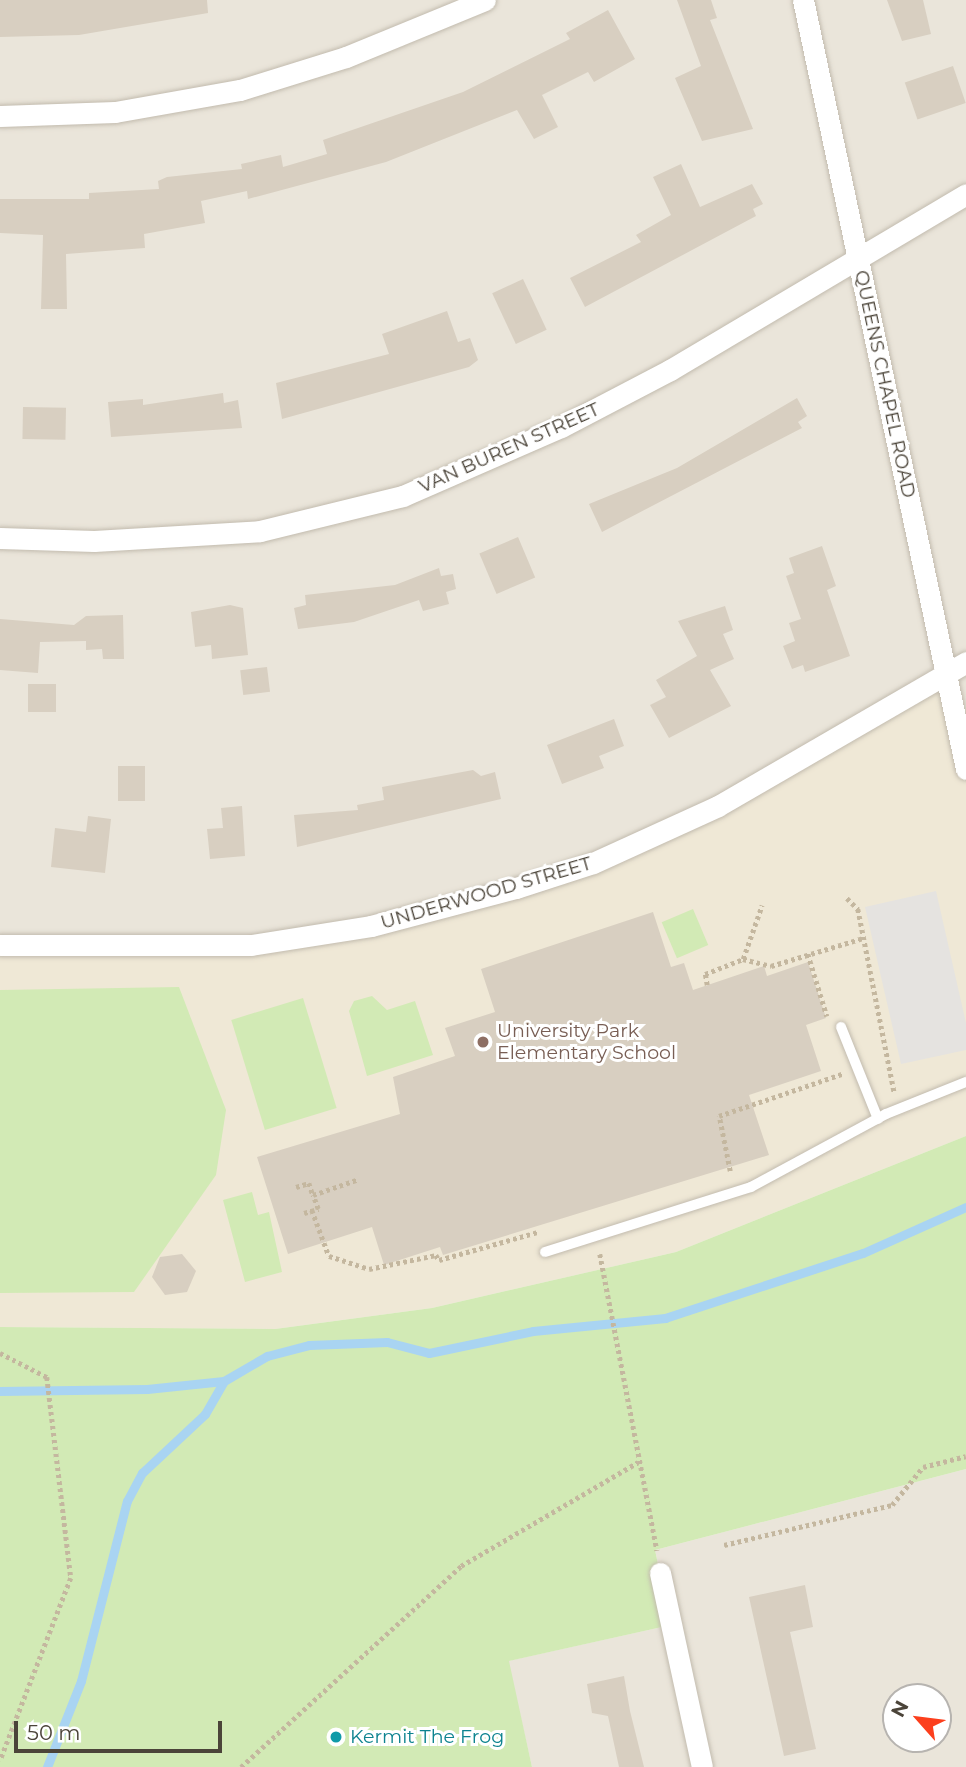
<!DOCTYPE html>
<style>
body{margin:0}
#map{position:relative;width:966px;height:1767px;overflow:hidden;background:#f6f3ec;font-family:Montserrat,sans-serif}
div>[style]{position:absolute}
[style*='--x']{left:calc(var(--x)*1px);top:calc(var(--y)*1px);width:calc(var(--w)*1px);rotate:calc(var(--a)*1deg)}
.residential>*{inset:0;background:#eae5da}
.education>*{inset:0;background:#efe8d6}
.green>*{inset:0;background:#d2eab5;transform-origin:0 0}
.parking>*{inset:0;background:#e5e3e0}
.stream>*{height:9px;margin:-4.5px;padding:0 4.5px;transform-origin:4.5px;border-radius:4.5px;background:#a9d4f2}
.building>*{inset:0;background:#d8cfc1;transform-origin:0 0}
.path>*{height:4.5px;margin-top:-2.25px;transform-origin:0;background:repeating-linear-gradient(90deg,#c4b79f 0 3.5px,transparent 0 7px)}
.roads{filter:drop-shadow(0 0 2px #c2bbae) drop-shadow(0 0 2px #c2bbae)}
.service>*{height:10px;margin:-5px;padding:0 5px;transform-origin:5px;border-radius:5px;background:#fff}
.minor>*{height:21px;margin:-10.5px;padding:0 10.5px;transform-origin:10.5px;border-radius:10.5px;background:#fff}
.dots>*{width:19px;height:19px;translate:-50% -50%;box-sizing:border-box;border:4px solid #fff;border-radius:50%}
span{translate:-50% -50%;white-space:nowrap;text-align:center;line-height:1.15;-webkit-text-stroke:6px #fff;paint-order:stroke}
.street-label{font-size:19px;color:#4b4439}
.education-label{font-size:19px;color:#785e54}
.left{translate:0 -50%;text-align:left}
.culture-label{font-size:19px;color:#0d838f}
.north{position:absolute;left:882px;top:1683px;width:70px;height:70px;box-sizing:border-box;background:#fff;border:2px solid #b7b4b0;border-radius:50%;rotate:298deg;font-size:19px;font-weight:700;line-height:28px;text-align:center;color:#4b4439}
.north::after{content:'';display:block;margin:auto;width:24px;height:32px;background:#fc3f1d;clip-path:polygon(50% 0,100% 100%,50% 72%,0 100%)}
.scale{position:absolute;left:14px;top:1721px;width:208px;height:32px;box-sizing:border-box;border:4px solid #4b4439;border-top:0;padding-left:9px;font-size:21px;line-height:24px;white-space:nowrap;color:#4b4439;-webkit-text-stroke:5px #fff;paint-order:stroke}
</style>
<div id="map">
<div class="residential">
<div style="clip-path:polygon(0 0,966px 0,966px 769px,309px 937px,0 945px)"></div>
<div style="clip-path:polygon(evenodd,966px 1469px,966px 1767px,532px 1767px,508px 1661px,671px 1625px,655px 1550px,966px 1469px,896px 1697px,938px 1697px,938px 1739px,896px 1739px,896px 1697px)"></div>
</div>
<div class="education">
<div style="clip-path:polygon(947px 683px,966px 769px,966px 1136px,676px 1252px,432px 1308px,275px 1329px,0 1327px,0 943px,312px 938px,593px 863px)"></div>
</div>
<div class="green">
<div style="left:693px;top:909px;width:39px;height:34px;rotate:67deg"></div>
<div style="clip-path:polygon(179px 987px,226px 1110px,216px 1175px,134px 1292px,0 1293px,0 990px)"></div>
<div style="clip-path:polygon(372px 996px,387px 1010px,415px 1001px,433px 1055px,367px 1076px,349px 1011px,354px 1001px)"></div>
<div style="left:303px;top:998px;width:115px;height:75px;rotate:73deg"></div>
<div style="clip-path:polygon(966px 1136px,966px 1469px,655px 1550px,671px 1625px,509px 1661px,532px 1767px,0 1767px,0 1327px,275px 1329px,432px 1308px,676px 1252px)"></div>
<div style="clip-path:polygon(252px 1192px,258px 1215px,269px 1212px,282px 1272px,245px 1282px,223px 1200px)"></div>
</div>
<div class="parking">
<div style="clip-path:polygon(936px 891px,966px 1023px,966px 1050px,901px 1064px,865px 907px)"></div>
</div>
<div class="stream">
<div style="--x:0;--y:1391;--w:147;--a:-0.8"></div>
<div style="--x:147;--y:1389;--w:77;--a:-5.9"></div>
<div style="--x:47;--y:1767;--w:92;--a:-68.4"></div>
<div style="--x:81;--y:1681;--w:186;--a:-75.7"></div>
<div style="--x:127;--y:1501;--w:32;--a:-62"></div>
<div style="--x:142;--y:1473;--w:86;--a:-43.1"></div>
<div style="--x:205;--y:1414;--w:38;--a:-60"></div>
<div style="--x:224;--y:1381;--w:50;--a:-30.2"></div>
<div style="--x:267;--y:1356;--w:43;--a:-14.7"></div>
<div style="--x:309;--y:1345;--w:78;--a:-2.2"></div>
<div style="--x:387;--y:1342;--w:43;--a:14.7"></div>
<div style="--x:429;--y:1353;--w:106;--a:-11.9"></div>
<div style="--x:533;--y:1331;--w:133;--a:-5.6"></div>
<div style="--x:665;--y:1318;--w:208;--a:-18.2"></div>
<div style="--x:863;--y:1253;--w:113;--a:-24.1"></div>
</div>
<div class="building">
<div style="clip-path:polygon(0 0,207px 0,208px 13px,79px 35px,0 37px)"></div>
<div style="clip-path:polygon(677px 0,711px 0,717px 18px,710px 20px,753px 129px,702px 141px,675px 78px,701px 66px)"></div>
<div style="clip-path:polygon(887px 0,923px 0,931px 34px,902px 41px)"></div>
<div style="clip-path:polygon(608px 10px,635px 59px,594px 82px,588px 72px,542px 95px,558px 127px,534px 139px,517px 110px,386px 162px,248px 199px,247px 191px,201px 201px,205px 223px,144px 234px,145px 248px,66px 254px,67px 309px,41px 309px,43px 235px,0 233px,0 199px,89px 199px,89px 193px,159px 189px,158px 181px,167px 177px,242px 169px,241px 164px,281px 155px,283px 167px,327px 154px,323px 140px,463px 92px,570px 39px,566px 33px)"></div>
<div style="left:953px;top:66px;width:39px;height:51px;rotate:71deg"></div>
<div style="clip-path:polygon(681px 164px,700px 207px,752px 184px,763px 204px,753px 209px,756px 216px,585px 307px,570px 278px,641px 242px,636px 235px,671px 215px,653px 177px)"></div>
<div style="left:523px;top:279px;width:56px;height:34px;rotate:65deg"></div>
<div style="clip-path:polygon(447px 311px,458px 342px,470px 338px,478px 360px,469px 367px,282px 419px,276px 383px,389px 354px,382px 334px)"></div>
<div style="clip-path:polygon(223px 393px,224px 403px,238px 400px,242px 428px,111px 437px,108px 402px,143px 399px,143px 405px)"></div>
<div style="clip-path:polygon(797px 398px,807px 416px,798px 422px,802px 428px,602px 532px,589px 504px,677px 468px)"></div>
<div style="left:23px;top:407px;width:43px;height:32px;rotate:1deg"></div>
<div style="left:518px;top:537px;width:44px;height:42px;rotate:67deg"></div>
<div style="clip-path:polygon(822px 546px,836px 586px,827px 590px,850px 656px,805px 672px,803px 665px,792px 669px,783px 646px,795px 641px,789px 623px,801px 619px,786px 576px,794px 573px,789px 558px)"></div>
<div style="clip-path:polygon(439px 568px,441px 576px,453px 574px,456px 589px,446px 592px,449px 604px,423px 611px,419px 600px,354px 622px,298px 629px,294px 608px,306px 605px,305px 595px,395px 585px)"></div>
<div style="clip-path:polygon(230px 605px,243px 608px,248px 655px,212px 659px,211px 645px,195px 647px,191px 612px)"></div>
<div style="clip-path:polygon(725px 606px,733px 630px,723px 634px,734px 659px,710px 670px,731px 706px,669px 738px,650px 705px,666px 697px,656px 680px,697px 656px,678px 621px)"></div>
<div style="clip-path:polygon(123px 615px,124px 659px,103px 659px,102px 649px,86px 650px,86px 641px,40px 642px,38px 673px,0 670px,0 619px,74px 625px,86px 616px)"></div>
<div style="left:267px;top:667px;width:25px;height:27px;rotate:83deg"></div>
<div style="left:28px;top:684px;width:28px;height:28px"></div>
<div style="clip-path:polygon(614px 719px,624px 746px,599px 756px,604px 768px,562px 784px,547px 745px)"></div>
<div style="left:118px;top:766px;width:27px;height:35px"></div>
<div style="clip-path:polygon(473px 770px,481px 776px,495px 772px,501px 799px,297px 847px,294px 815px,358px 810px,357px 805px,384px 800px,382px 787px)"></div>
<div style="clip-path:polygon(242px 806px,245px 856px,210px 859px,207px 829px,223px 828px,221px 808px)"></div>
<div style="clip-path:polygon(88px 816px,111px 819px,105px 873px,51px 867px,55px 828px,86px 832px)"></div>
<div style="clip-path:polygon(653px 912px,671px 967px,684px 963px,693px 990px,764px 966px,767px 976px,808px 962px,826px 1018px,806px 1025px,821px 1071px,749px 1095px,769px 1155px,443px 1255px,440px 1247px,384px 1265px,372px 1227px,288px 1254px,257px 1157px,400px 1114px,393px 1077px,455px 1056px,445px 1028px,495px 1012px,481px 969px)"></div>
<div style="clip-path:polygon(182px 1254px,196px 1271px,187px 1292px,165px 1295px,152px 1277px,160px 1257px)"></div>
<div style="clip-path:polygon(805px 1585px,813px 1627px,790px 1632px,816px 1749px,784px 1756px,749px 1597px)"></div>
<div style="clip-path:polygon(624px 1676px,630px 1711px,644px 1767px,619px 1767px,608px 1716px,592px 1713px,587px 1684px)"></div>
</div>
<div class="path">
<div style="--x:847;--y:898;--w:16;--a:45"></div>
<div style="--x:858;--y:909;--w:186;--a:78.8"></div>
<div style="--x:808;--y:954;--w:65;--a:73"></div>
<div style="--x:743;--y:959;--w:57;--a:-70.6"></div>
<div style="--x:707;--y:985;--w:11;--a:-100"></div>
<div style="--x:705;--y:974;--w:41;--a:-21.5"></div>
<div style="--x:743;--y:959;--w:29;--a:14"></div>
<div style="--x:771;--y:966;--w:96;--a:-16.9"></div>
<div style="--x:730;--y:1171;--w:56;--a:-101.3"></div>
<div style="--x:719;--y:1116;--w:130;--a:-18.9"></div>
<div style="--x:296;--y:1187;--w:14;--a:-17"></div>
<div style="--x:309;--y:1183;--w:13;--a:72"></div>
<div style="--x:313;--y:1195;--w:46;--a:-19.2"></div>
<div style="--x:312;--y:1210;--w:49;--a:69.7"></div>
<div style="--x:329;--y:1256;--w:42;--a:18"></div>
<div style="--x:369;--y:1269;--w:68;--a:-11.8"></div>
<div style="--x:436;--y:1255;--w:6;--a:59"></div>
<div style="--x:439;--y:1260;--w:103;--a:-15.8"></div>
<div style="--x:304;--y:1213;--w:15;--a:-16"></div>
<div style="--x:318;--y:1209;--w:15;--a:-110"></div>
<div style="--x:600;--y:1254;--w:302;--a:79.1"></div>
<div style="--x:0;--y:1353;--w:53;--a:27.1"></div>
<div style="--x:47;--y:1377;--w:202;--a:83.2"></div>
<div style="--x:71;--y:1578;--w:196;--a:111.2"></div>
<div style="--x:724;--y:1545;--w:173;--a:-13.4"></div>
<div style="--x:892;--y:1505;--w:49;--a:-50.8"></div>
<div style="--x:923;--y:1467;--w:44;--a:-14.3"></div>
<div style="--x:241;--y:1767;--w:298;--a:-42.4"></div>
<div style="--x:461;--y:1566;--w:205;--a:-30.4"></div>
</div>
<div class="roads">
<div class="service">
<div style="--x:841;--y:1027;--w:99;--a:68.1"></div>
<div style="--x:545;--y:1252;--w:216;--a:-17.5"></div>
<div style="--x:751;--y:1187;--w:153;--a:-28.4"></div>
<div style="--x:886;--y:1114;--w:86;--a:-21.8"></div>
</div>
<div class="minor">
<div style="--x:803;--y:0;--w:786;--a:78.03"></div>
<div style="--x:0;--y:116;--w:115;--a:-2"></div>
<div style="--x:115;--y:112;--w:127;--a:-10"></div>
<div style="--x:240;--y:90;--w:111;--a:-17.3"></div>
<div style="--x:346;--y:57;--w:150;--a:-22.3"></div>
<div style="--x:0;--y:538;--w:94;--a:1.8"></div>
<div style="--x:94;--y:541;--w:166;--a:-3.4"></div>
<div style="--x:260;--y:531;--w:147;--a:-13.8"></div>
<div style="--x:403;--y:496;--w:172;--a:-23.6"></div>
<div style="--x:561;--y:427;--w:123;--a:-27.6"></div>
<div style="--x:670;--y:370;--w:344;--a:-30.7"></div>
<div style="--x:0;--y:945;--w:251;--a:0"></div>
<div style="--x:251;--y:945;--w:121;--a:-9"></div>
<div style="--x:371;--y:926;--w:150;--a:-14.7"></div>
<div style="--x:516;--y:888;--w:81;--a:-18"></div>
<div style="--x:593;--y:863;--w:137;--a:-24.5"></div>
<div style="--x:718;--y:806;--w:287;--a:-30.1"></div>
<div style="--x:660;--y:1573;--w:198;--a:77.8"></div>
</div>
</div>
<div class="dots">
<div style="left:483px;top:1042px;background:#8d6e63"></div>
<div style="left:336px;top:1737px;background:#0f9aa8"></div>
</div>
<div class="street-label">
<span style="left:885px;top:384px;rotate:78deg">QUEENS CHAPEL ROAD</span>
<span style="left:509px;top:448px;rotate:-24deg">VAN BUREN STREET</span>
<span style="left:486px;top:893px;rotate:-16deg">UNDERWOOD STREET</span>
</div>
<div class="education-label">
<span class="left" style="left:497px;top:1042px">University Park<br>Elementary School</span>
</div>
<div class="culture-label">
<span class="left" style="left:350px;top:1737px">Kermit The Frog</span>
</div>
<div class="north">N</div>
<div class="scale">50 m</div>
</div>
